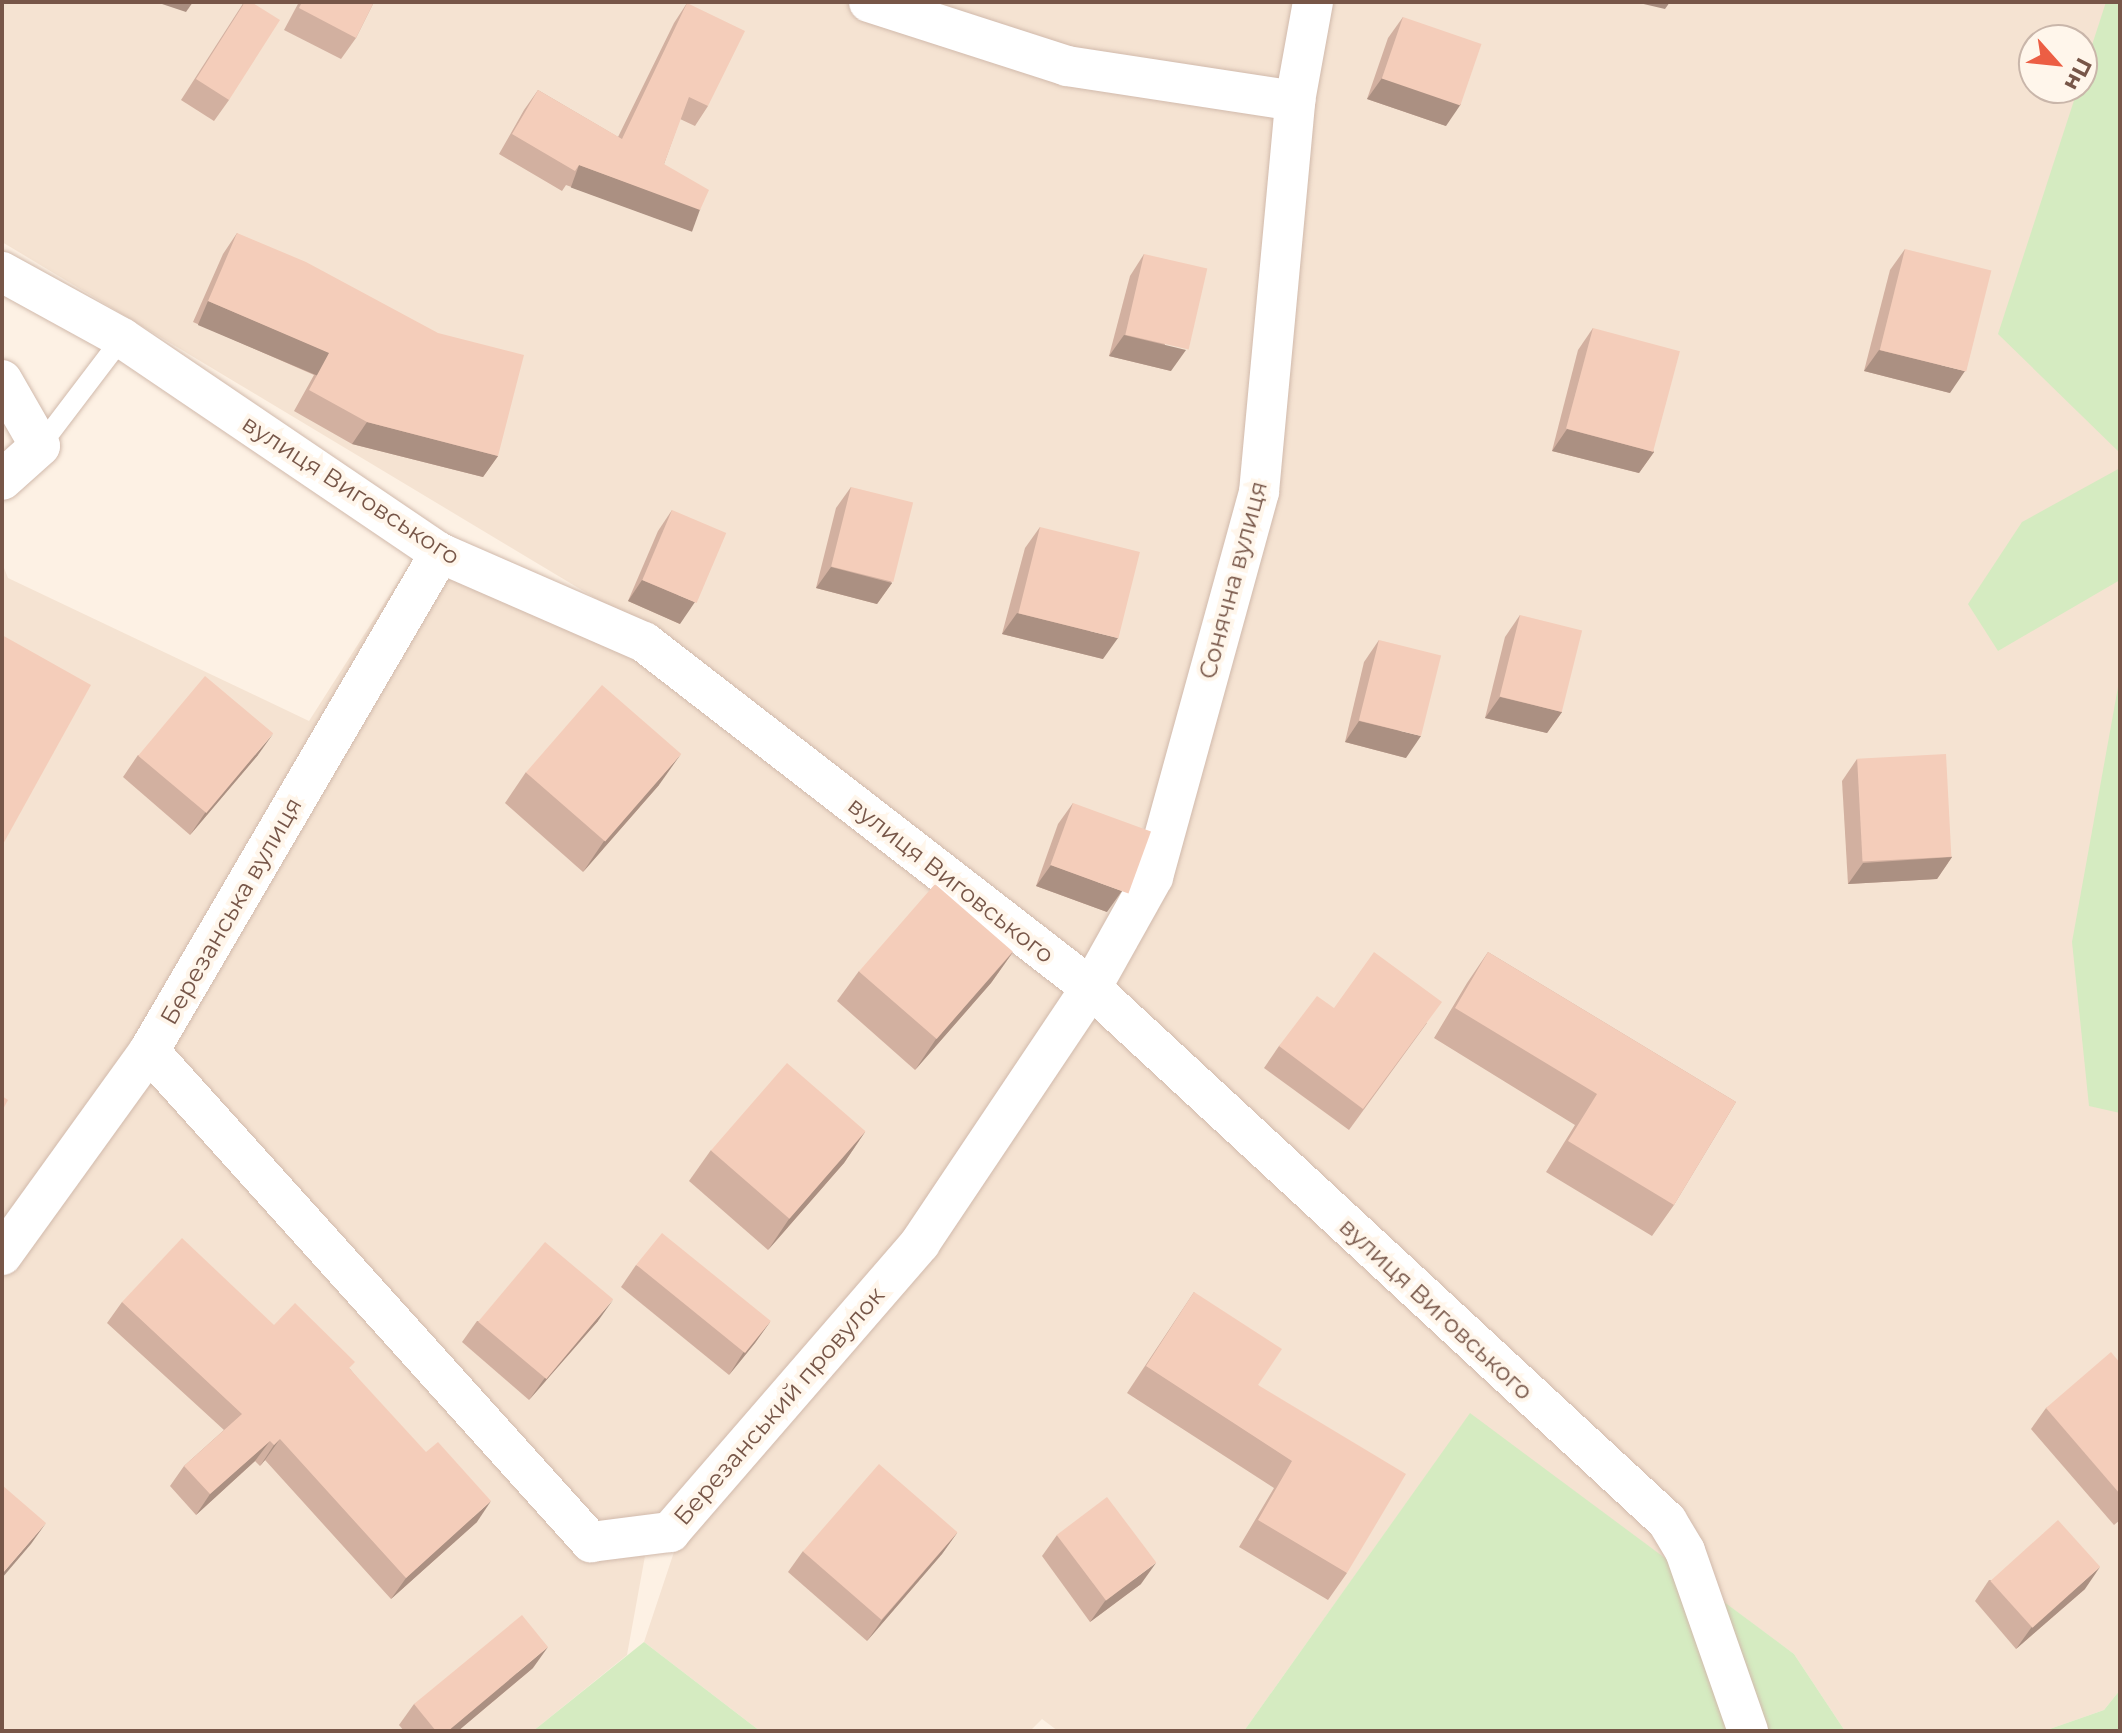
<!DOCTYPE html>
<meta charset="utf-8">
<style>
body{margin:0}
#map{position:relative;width:2122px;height:1733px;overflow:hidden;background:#fdf1e4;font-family:Montserrat,sans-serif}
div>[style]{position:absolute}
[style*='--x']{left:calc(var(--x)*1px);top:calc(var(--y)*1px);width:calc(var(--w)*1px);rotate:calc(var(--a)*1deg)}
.residential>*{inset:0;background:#f5e3d2}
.green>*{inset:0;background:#d5ebc1}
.roads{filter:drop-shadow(0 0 2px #d1baac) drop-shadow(0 0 2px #d1baac)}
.service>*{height:20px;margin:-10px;padding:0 10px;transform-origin:10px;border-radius:10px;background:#fff}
.minor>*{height:40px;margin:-20px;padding:0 20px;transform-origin:20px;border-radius:20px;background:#fff}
.wall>*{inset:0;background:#d2b0a0}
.shaded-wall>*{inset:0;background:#ab9082;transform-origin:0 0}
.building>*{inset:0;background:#f4cdba;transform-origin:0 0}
span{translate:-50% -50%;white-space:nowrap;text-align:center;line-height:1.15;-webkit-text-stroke:8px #fff6eb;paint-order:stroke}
.street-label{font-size:24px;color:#775648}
.frame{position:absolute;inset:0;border:4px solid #775648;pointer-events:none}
.north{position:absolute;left:2018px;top:24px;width:80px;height:80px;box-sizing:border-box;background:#fff6eb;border:2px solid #c9b6aa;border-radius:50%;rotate:117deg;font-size:22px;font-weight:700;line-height:32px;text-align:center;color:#775648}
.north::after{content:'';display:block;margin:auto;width:28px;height:36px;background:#ec5e44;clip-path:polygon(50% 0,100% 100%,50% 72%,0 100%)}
</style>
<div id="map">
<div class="residential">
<div style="clip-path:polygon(evenodd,2px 2px,2120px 2px,2120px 1690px,2104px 1710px,2044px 1731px,1845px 1731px,1794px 1654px,1470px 1414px,1244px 1731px,1058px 1731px,1042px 1719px,1030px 1731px,760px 1731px,644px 1642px,675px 1549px,1111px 987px,650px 631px,2px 242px,2px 2px,2034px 40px,2082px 40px,2082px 88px,2034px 88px,2034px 40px)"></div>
<div style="clip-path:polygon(415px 555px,633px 657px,1084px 997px,906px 1232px,651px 1523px,627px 1655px,533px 1731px,2px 1731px,2px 563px,8px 578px,309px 721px)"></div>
</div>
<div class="green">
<div style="clip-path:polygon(2106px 2px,2120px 2px,2120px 453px,1998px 334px)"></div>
<div style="clip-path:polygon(2120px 468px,2120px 580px,1998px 651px,1968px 604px,2022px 522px)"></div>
<div style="clip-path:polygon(2120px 676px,2120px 1113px,2089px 1106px,2072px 942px)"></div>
<div style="clip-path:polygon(1470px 1413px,1794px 1654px,1845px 1731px,1244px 1731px)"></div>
<div style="clip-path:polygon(644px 1642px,760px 1731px,533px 1731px)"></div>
<div style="clip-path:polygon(2120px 1690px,2120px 1731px,2044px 1731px,2104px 1710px)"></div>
</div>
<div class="roads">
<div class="service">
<div style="--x:40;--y:446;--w:136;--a:-52.8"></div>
</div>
<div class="minor">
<div style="--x:869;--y:2;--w:208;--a:17.9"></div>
<div style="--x:1067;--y:66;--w:231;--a:8.7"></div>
<div style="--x:2;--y:272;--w:137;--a:28.8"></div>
<div style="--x:122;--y:338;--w:384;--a:34.1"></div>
<div style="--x:440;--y:553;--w:223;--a:23.6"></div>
<div style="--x:644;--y:642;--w:565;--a:37.74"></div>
<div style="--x:1091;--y:988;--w:785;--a:42.78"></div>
<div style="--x:1667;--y:1521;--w:35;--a:59"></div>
<div style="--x:1685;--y:1551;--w:191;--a:70.7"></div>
<div style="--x:2;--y:380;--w:76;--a:60.1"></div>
<div style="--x:40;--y:446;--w:51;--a:138.2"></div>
<div style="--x:149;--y:1051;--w:661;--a:48.01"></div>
<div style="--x:591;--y:1542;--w:80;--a:-7.2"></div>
<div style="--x:670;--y:1532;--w:382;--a:-49.1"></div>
<div style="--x:920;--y:1243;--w:307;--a:-56.2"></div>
<div style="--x:1091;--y:988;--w:127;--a:-60.8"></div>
<div style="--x:1153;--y:877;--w:399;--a:-74.6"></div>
<div style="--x:1259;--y:492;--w:393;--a:-84.7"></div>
<div style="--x:1295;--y:101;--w:101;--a:-79.7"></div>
<div style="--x:2;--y:1255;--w:251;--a:-54.2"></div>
<div style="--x:149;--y:1051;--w:577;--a:-59.7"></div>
</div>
</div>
<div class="wall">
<div style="clip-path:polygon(244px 2px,229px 100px,214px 121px,181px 100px)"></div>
<div style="clip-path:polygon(299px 2px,374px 2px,356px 38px,341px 59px,284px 30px)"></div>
<div style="clip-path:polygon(687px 3px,708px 106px,695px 126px,680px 119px,664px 164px,686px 229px,566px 185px,562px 191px,499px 154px,524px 110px,538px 90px,618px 137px,674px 23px)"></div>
<div style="clip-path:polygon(1403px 17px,1446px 126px,1367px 99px,1388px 38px)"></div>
<div style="clip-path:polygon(237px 233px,498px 456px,483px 477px,352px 444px,294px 411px,314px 375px,193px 322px,223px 254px)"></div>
<div style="clip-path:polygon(1905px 249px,1950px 393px,1864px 371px,1890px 270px)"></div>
<div style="clip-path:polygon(1144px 254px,1171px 371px,1109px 356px,1130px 276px)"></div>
<div style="clip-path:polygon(1593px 328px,1654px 452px,1639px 473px,1552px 451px,1578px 350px)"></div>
<div style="clip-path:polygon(851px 487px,892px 583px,877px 604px,816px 588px,836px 508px)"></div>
<div style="clip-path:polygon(672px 510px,680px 624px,628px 601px,658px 531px)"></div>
<div style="clip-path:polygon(1040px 527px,1103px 659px,1002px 634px,1025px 548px)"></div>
<div style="clip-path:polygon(1520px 615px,1562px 712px,1547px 733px,1485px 718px,1505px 637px)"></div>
<div style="clip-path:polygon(1379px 640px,1406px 758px,1345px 742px,1364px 662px)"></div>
<div style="clip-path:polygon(138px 755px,258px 755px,190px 835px,123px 777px)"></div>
<div style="clip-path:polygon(1857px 759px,1952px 857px,1937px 879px,1848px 884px,1842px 781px)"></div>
<div style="clip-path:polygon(526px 772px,659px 785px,583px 872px,505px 803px)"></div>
<div style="clip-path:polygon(1073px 803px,1107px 912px,1036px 886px,1058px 824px)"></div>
<div style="clip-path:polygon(1013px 952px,991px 983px,915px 1070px,837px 1001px,859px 971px)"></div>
<div style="clip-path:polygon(1488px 952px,1736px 1102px,1674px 1205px,1652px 1236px,1546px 1172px,1575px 1125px,1434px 1038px,1467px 983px)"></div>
<div style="clip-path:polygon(1334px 1008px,1427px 1023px,1349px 1130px,1264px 1068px,1279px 1046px)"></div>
<div style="clip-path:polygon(865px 1132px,844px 1163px,768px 1250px,689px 1181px,711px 1150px)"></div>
<div style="clip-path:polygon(636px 1265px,770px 1322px,755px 1343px,729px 1375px,621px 1287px)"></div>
<div style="clip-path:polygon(1194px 1292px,1258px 1385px,1347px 1573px,1328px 1600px,1239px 1547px,1274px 1488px,1127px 1393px)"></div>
<div style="clip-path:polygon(122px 1302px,274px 1325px,350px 1369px,477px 1522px,391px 1599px,265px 1460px,260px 1466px,255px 1461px,196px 1515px,170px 1486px,184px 1466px,224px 1430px,107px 1323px)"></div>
<div style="clip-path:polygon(477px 1321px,598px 1321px,529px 1400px,462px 1342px)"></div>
<div style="clip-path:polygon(2120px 1363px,2120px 1520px,2114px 1525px,2031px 1429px,2046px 1408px)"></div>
<div style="clip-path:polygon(957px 1533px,942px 1554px,867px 1641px,788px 1572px,803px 1551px)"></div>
<div style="clip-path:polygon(1057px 1535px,1141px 1584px,1090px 1622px,1042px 1556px)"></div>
<div style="clip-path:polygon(1989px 1580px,2085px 1589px,2016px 1649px,1975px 1601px)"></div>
<div style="clip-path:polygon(533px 1668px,458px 1731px,404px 1731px,399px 1725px,414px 1704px)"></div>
</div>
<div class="shaded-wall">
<div style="clip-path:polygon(156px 2px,193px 2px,186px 12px)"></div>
<div style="clip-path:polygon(1635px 2px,1670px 2px,1665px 9px)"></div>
<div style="clip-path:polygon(1382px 78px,1461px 104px,1446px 126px,1367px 99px)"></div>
<div style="left:579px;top:165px;width:129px;height:24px;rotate:20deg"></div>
<div style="left:208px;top:301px;width:132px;height:26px;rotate:23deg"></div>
<div style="clip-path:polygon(1124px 335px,1186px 350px,1171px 371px,1109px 356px)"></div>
<div style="clip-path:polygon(1879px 350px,1965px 371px,1950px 393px,1864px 371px)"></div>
<div style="clip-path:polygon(367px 422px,498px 456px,483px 477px,352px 444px)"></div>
<div style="clip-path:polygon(1567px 429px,1654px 452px,1639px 473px,1552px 451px)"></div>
<div style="clip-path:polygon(831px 567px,892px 583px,877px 604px,816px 588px)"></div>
<div style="clip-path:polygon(642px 580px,695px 602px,680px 624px,628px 601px)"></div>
<div style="clip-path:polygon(1017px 613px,1118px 638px,1103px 659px,1002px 634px)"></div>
<div style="clip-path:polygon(1500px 697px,1562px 712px,1547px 733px,1485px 718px)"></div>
<div style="clip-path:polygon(1359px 721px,1421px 736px,1406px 758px,1345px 742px)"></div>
<div style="clip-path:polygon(273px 734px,258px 755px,190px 835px,205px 813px)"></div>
<div style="clip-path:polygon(681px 754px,659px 785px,583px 872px,604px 841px)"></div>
<div style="clip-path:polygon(1952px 857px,1937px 879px,1848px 884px,1863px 863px)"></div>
<div style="clip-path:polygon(1051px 865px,1122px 891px,1107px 912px,1036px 886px)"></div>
<div style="clip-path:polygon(1013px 952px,991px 983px,915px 1070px,936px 1039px)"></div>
<div style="clip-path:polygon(865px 1132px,844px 1163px,768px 1250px,789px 1219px)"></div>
<div style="clip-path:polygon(613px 1300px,598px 1321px,529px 1400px,544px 1379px)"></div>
<div style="clip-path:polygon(770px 1322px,755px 1343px,729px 1375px,743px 1353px)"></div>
<div style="clip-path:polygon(280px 1439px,265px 1460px,260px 1466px,274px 1445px)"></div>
<div style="clip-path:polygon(270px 1441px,255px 1461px,196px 1515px,210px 1494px)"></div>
<div style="clip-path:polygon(491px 1501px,477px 1522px,391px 1599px,406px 1578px)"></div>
<div style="clip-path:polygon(46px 1523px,31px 1544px,2px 1578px,2px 1574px)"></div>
<div style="clip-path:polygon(957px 1533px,942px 1554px,867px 1641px,882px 1620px)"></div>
<div style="clip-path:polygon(1156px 1563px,1141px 1584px,1090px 1622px,1105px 1601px)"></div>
<div style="clip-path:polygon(2100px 1567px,2085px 1589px,2016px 1649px,2031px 1628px)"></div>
<div style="clip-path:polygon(548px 1647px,533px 1668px,458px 1731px,448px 1731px)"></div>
</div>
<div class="building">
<div style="clip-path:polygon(245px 2px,251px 2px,280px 20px,229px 100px,196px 79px)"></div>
<div style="clip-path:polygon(302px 2px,374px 2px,356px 38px,299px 8px)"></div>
<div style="clip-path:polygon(687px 3px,745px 31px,708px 106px,689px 97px,664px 164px,709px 190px,700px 210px,579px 165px,575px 171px,512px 134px,538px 90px,622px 139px)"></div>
<div style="left:1403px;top:17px;width:83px;height:65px;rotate:19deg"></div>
<div style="clip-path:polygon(237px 233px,306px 262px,438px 333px,524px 355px,498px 456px,367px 422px,309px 390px,329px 353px,208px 301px)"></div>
<div style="left:1905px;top:249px;width:89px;height:104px;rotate:14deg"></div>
<div style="left:1144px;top:254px;width:65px;height:83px;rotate:13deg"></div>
<div style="left:1593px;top:328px;width:90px;height:104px;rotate:15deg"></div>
<div style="left:851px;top:487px;width:64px;height:82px;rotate:14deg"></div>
<div style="left:672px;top:510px;width:59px;height:76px;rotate:23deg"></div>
<div style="left:1040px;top:527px;width:103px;height:89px;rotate:14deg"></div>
<div style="left:1520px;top:615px;width:64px;height:84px;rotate:14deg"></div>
<div style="clip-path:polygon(2px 635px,91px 685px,2px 846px)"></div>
<div style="left:1379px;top:640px;width:64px;height:83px;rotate:14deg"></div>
<div style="left:205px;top:676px;width:89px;height:104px;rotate:40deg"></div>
<div style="left:602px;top:685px;width:105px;height:116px;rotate:41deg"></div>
<div style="left:1946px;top:754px;width:103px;height:89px;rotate:87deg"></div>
<div style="left:1073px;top:803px;width:83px;height:66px;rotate:20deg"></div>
<div style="left:935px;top:884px;width:103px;height:116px;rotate:41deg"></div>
<div style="clip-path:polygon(1374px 952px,1442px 1002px,1363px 1109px,1279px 1046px,1317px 996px,1334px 1008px)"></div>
<div style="clip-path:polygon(1488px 952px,1736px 1102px,1674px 1205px,1568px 1141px,1597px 1094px,1455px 1008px)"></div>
<div style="left:787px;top:1063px;width:104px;height:116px;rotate:41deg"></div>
<div style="clip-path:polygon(2px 1096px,8px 1100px,2px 1111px)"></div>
<div style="left:662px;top:1233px;width:140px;height:41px;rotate:39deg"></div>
<div style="clip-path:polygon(182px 1238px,274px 1325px,295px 1303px,355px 1362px,349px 1368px,426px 1452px,438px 1442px,491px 1501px,406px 1578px,280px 1439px,274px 1445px,270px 1441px,210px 1494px,184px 1466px,242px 1414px,122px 1302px)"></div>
<div style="left:545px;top:1242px;width:89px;height:104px;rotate:40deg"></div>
<div style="clip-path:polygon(1194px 1292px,1282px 1349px,1258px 1385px,1406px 1474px,1347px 1573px,1258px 1520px,1292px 1461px,1146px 1366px)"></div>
<div style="clip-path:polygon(2111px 1352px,2120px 1363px,2120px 1494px,2046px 1408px)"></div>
<div style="left:879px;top:1464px;width:104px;height:116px;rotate:41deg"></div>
<div style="clip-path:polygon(2px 1485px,46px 1523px,2px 1574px)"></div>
<div style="left:1107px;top:1497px;width:82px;height:63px;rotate:53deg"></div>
<div style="left:2058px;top:1520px;width:63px;height:91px;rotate:48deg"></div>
<div style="clip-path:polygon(522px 1615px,548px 1647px,448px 1731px,436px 1731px,414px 1704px)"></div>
</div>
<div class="street-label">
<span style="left:351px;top:490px;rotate:33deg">вулиця Виговського</span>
<span style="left:1233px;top:580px;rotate:-75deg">Сонячна вулиця</span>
<span style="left:951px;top:880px;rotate:38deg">вулиця Виговського</span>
<span style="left:231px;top:911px;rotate:-60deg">Березанська вулиця</span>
<span style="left:1436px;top:1309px;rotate:43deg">вулиця Виговського</span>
<span style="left:779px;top:1406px;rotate:-49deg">Березанський провулок</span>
</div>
<div class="frame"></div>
<div class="north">Пн</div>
</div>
